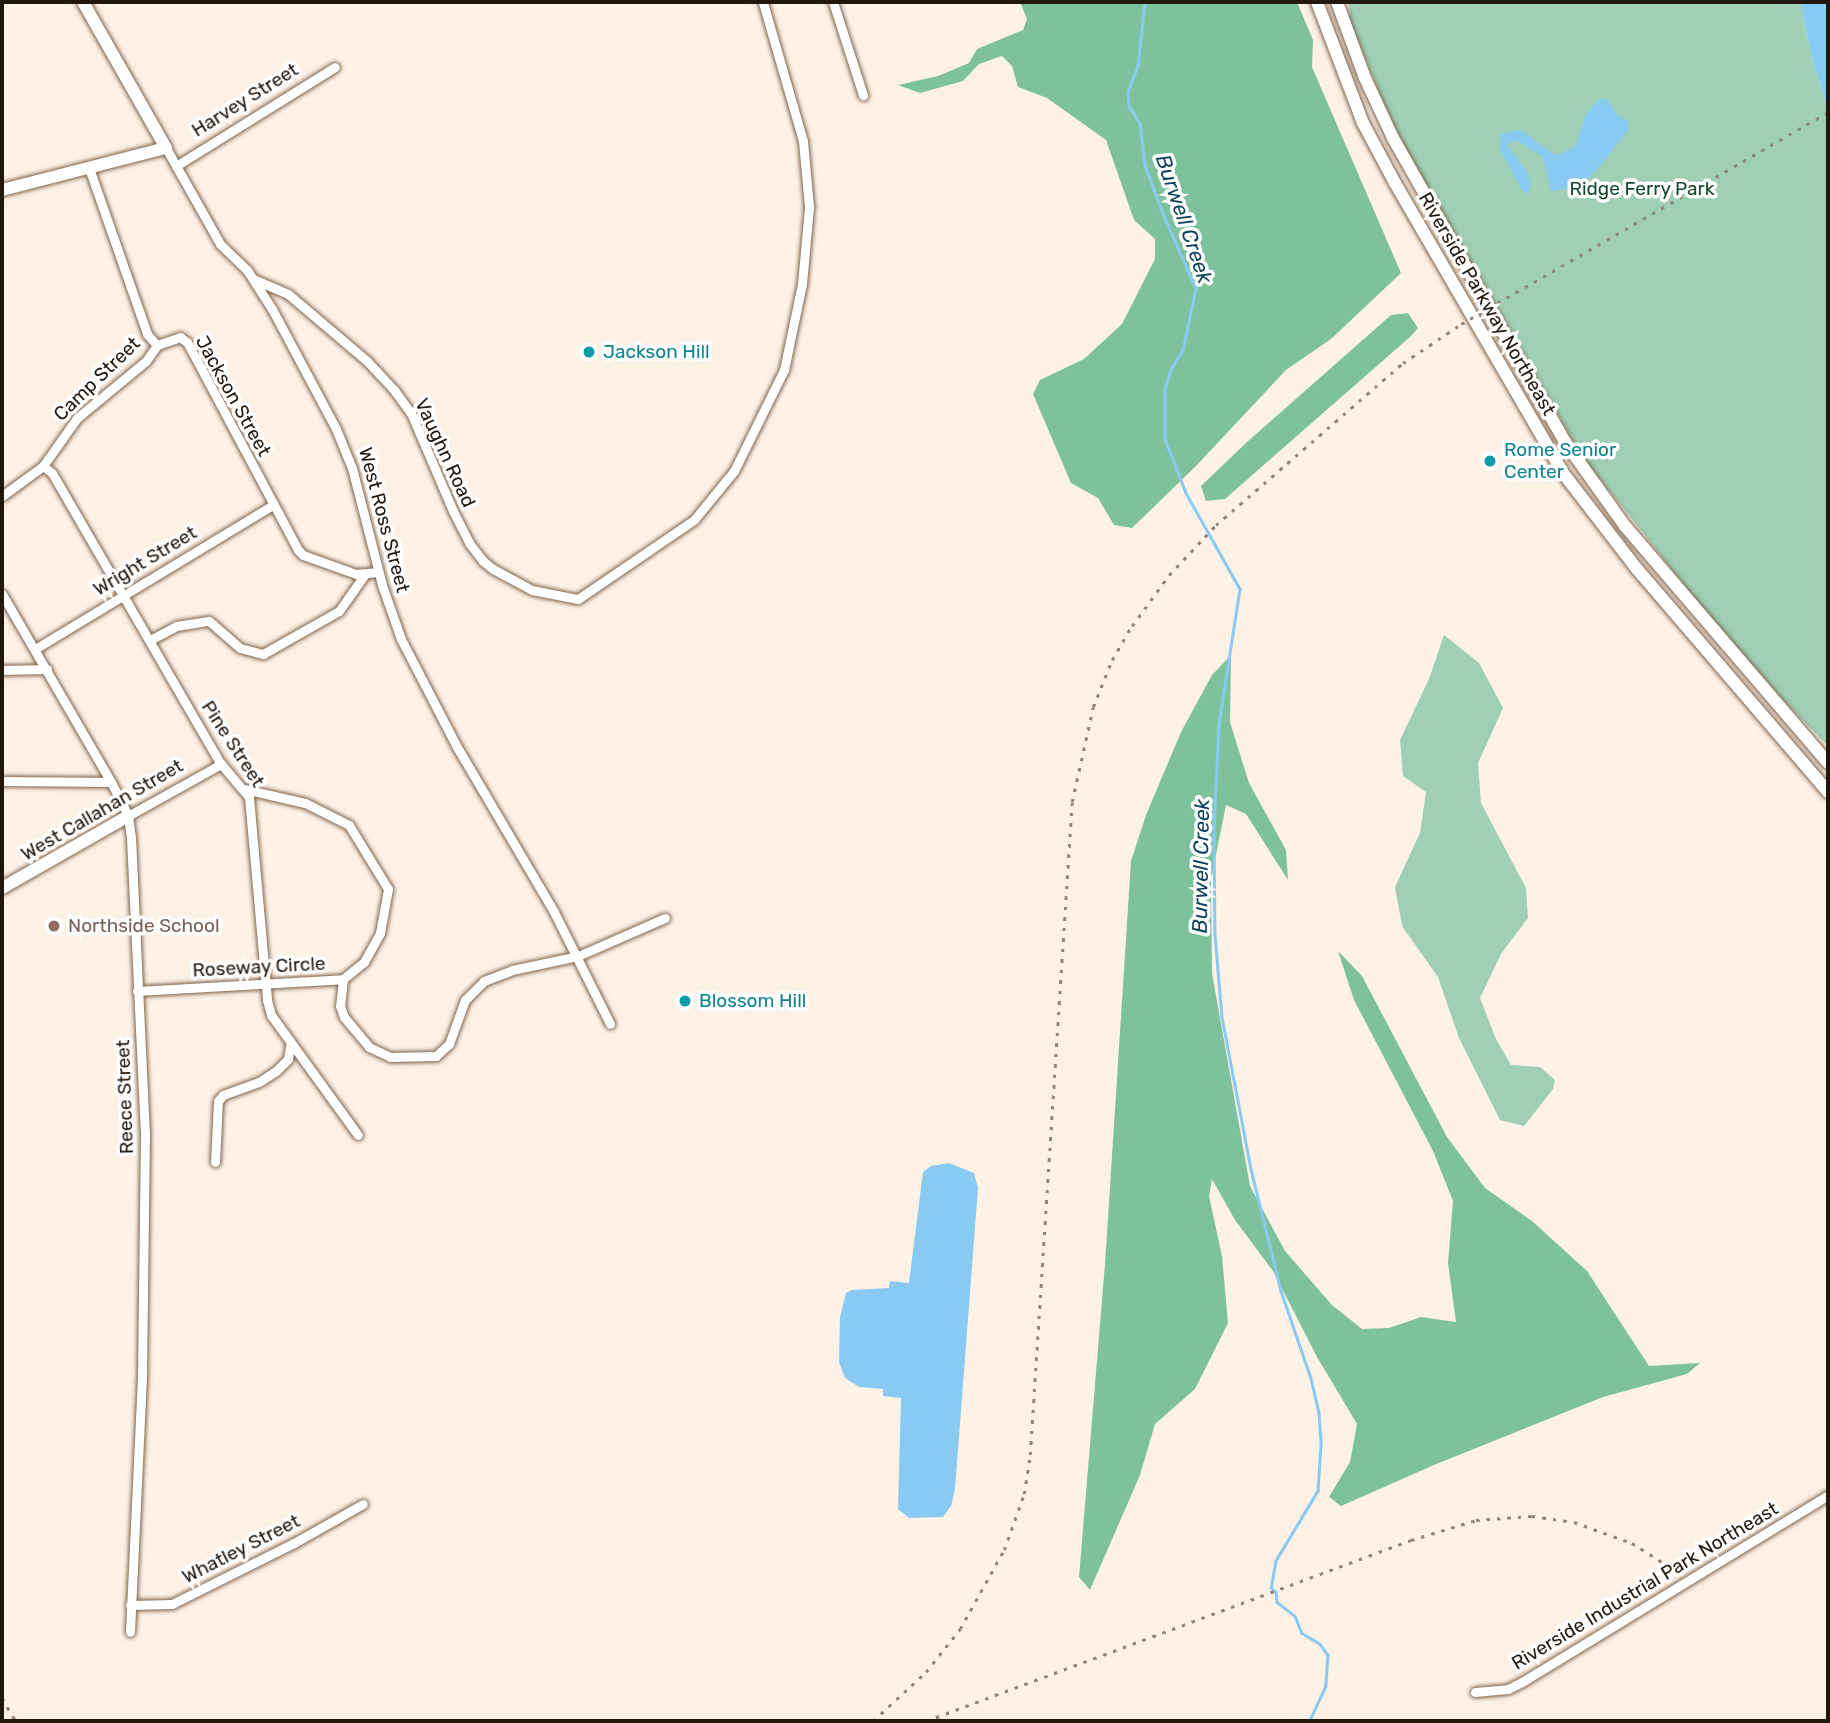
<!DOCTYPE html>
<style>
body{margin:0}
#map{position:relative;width:1830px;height:1723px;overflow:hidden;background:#fef1e6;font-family:Rubik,sans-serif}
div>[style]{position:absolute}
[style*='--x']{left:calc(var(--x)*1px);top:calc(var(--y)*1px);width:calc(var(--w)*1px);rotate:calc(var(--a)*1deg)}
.green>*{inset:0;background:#9fcfb4}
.forest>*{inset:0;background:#7ec29d}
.water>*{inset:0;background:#89caf2}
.stream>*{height:2.5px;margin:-1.25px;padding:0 1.25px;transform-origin:1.25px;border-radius:1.25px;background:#89caf2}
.roads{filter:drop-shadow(0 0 2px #7e644c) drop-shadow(0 0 2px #7e644c)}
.street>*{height:9px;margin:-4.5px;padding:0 4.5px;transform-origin:4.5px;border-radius:4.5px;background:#fff}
.secondary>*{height:12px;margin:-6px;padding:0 6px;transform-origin:6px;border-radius:6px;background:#fff}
.rail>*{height:2.5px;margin-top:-1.25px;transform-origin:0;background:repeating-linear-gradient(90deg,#91857b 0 3.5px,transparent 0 10.5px)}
.dots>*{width:19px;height:19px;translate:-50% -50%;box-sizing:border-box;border:4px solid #fff;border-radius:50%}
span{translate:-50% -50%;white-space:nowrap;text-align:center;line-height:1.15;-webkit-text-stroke:7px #fff;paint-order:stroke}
.street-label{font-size:19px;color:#22170d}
.park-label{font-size:19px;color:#134830}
.culture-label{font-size:19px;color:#0d838f}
.left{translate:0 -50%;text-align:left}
.education-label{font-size:19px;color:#785e54}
.water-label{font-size:21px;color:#0d425d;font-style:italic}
.frame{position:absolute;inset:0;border:4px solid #22170d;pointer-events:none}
</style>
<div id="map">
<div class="green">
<div style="clip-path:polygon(1349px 2px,1800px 2px,1812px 58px,1828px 111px,1828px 746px,1787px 704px,1697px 601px,1582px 456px,1396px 133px,1350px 21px)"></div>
<div style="clip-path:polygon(1444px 635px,1479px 663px,1503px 708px,1478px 763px,1481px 803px,1526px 888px,1528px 918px,1501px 954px,1480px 998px,1496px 1039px,1511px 1065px,1540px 1067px,1555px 1080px,1553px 1089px,1524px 1126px,1500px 1120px,1459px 1038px,1438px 977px,1402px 926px,1395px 887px,1420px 833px,1426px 792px,1403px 776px,1400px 740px,1429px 679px)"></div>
</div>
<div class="forest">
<div style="clip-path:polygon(1020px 2px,1297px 2px,1313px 40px,1312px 67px,1401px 273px,1331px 339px,1286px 370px,1195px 467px,1132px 528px,1114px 525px,1098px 498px,1071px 483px,1033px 394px,1040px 380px,1084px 359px,1122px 324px,1155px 259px,1155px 239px,1134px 220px,1106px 140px,1047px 98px,1018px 87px,1012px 66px,1002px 56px,979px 64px,963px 81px,920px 93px,898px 85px,938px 76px,969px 63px,977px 49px,1023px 30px,1027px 19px)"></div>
<div style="clip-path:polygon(1408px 313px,1418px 328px,1410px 337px,1225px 499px,1206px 501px,1201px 486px,1247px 442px,1391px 315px)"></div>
<div style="clip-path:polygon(1231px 655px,1230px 722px,1249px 783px,1286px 850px,1288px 880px,1246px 814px,1226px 805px,1211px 879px,1212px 973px,1250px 1186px,1285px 1251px,1332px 1305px,1362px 1329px,1389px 1328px,1421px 1317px,1456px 1322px,1448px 1263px,1453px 1201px,1433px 1151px,1354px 1000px,1338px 951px,1362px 976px,1447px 1137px,1485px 1188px,1532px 1221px,1587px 1271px,1649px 1366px,1700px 1363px,1687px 1374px,1603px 1397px,1434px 1465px,1341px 1506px,1329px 1497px,1350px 1462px,1357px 1424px,1317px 1357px,1273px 1271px,1235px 1220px,1212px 1179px,1209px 1196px,1222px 1256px,1228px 1323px,1195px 1389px,1155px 1424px,1140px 1475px,1090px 1590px,1079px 1577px,1105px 1264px,1131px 861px,1146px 815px,1181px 732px,1212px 675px)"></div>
</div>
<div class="water">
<div style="clip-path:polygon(1800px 2px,1828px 2px,1828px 111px,1812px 58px)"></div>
<div style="clip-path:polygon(1599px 99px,1607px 99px,1616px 114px,1628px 121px,1628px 130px,1602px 164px,1582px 185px,1551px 192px,1543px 157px,1516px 140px,1507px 145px,1528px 173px,1531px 185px,1528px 194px,1522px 190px,1500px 150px,1501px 134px,1520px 130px,1555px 155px,1565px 152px,1576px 146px,1585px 116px)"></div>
<div style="clip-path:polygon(949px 1163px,974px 1173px,978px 1188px,955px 1489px,951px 1506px,943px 1517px,909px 1518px,898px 1509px,901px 1398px,883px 1396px,883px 1389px,859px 1387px,845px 1378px,839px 1362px,840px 1317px,846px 1293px,852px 1290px,889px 1288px,890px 1281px,909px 1283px,923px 1172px,931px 1166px)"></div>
</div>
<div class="stream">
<div style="--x:1145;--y:2;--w:64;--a:96.2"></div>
<div style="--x:1138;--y:66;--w:28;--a:111"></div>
<div style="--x:1128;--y:92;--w:14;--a:86"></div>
<div style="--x:1129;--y:106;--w:20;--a:57"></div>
<div style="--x:1140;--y:123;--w:42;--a:83.2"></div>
<div style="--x:1145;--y:165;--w:49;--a:69.7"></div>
<div style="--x:1162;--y:211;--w:85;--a:66.4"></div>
<div style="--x:1196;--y:289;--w:62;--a:102"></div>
<div style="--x:1183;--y:350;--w:23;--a:121"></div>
<div style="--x:1171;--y:370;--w:21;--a:107"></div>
<div style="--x:1165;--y:390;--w:49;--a:90"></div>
<div style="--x:1165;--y:439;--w:58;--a:68.7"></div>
<div style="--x:1186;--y:493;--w:110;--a:60.6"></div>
<div style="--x:1240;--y:589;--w:138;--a:98.8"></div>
<div style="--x:1219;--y:725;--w:104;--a:92.8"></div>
<div style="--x:1214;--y:829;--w:105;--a:89.5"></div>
<div style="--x:1215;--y:934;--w:83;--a:85.2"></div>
<div style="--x:1222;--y:1017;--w:155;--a:79.2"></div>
<div style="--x:1251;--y:1169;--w:126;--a:76.2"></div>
<div style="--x:1281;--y:1291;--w:92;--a:71"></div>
<div style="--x:1311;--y:1378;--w:36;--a:77"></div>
<div style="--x:1319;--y:1413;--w:32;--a:86"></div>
<div style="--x:1321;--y:1445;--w:46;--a:93.7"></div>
<div style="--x:1318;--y:1491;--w:82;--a:121"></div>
<div style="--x:1276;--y:1561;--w:27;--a:100"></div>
<div style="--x:1271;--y:1588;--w:6;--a:39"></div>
<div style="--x:1276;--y:1592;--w:10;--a:84"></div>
<div style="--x:1277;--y:1602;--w:23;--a:38"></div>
<div style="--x:1295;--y:1616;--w:18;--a:68"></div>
<div style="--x:1302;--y:1633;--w:21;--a:31"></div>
<div style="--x:1320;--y:1644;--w:14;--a:54"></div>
<div style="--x:1328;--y:1655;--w:31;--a:94"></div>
<div style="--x:1326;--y:1686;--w:38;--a:115"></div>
</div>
<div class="roads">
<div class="street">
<div style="--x:833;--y:2;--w:98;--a:72.1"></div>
<div style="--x:166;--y:148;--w:110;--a:60.6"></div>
<div style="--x:220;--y:244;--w:37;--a:44"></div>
<div style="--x:247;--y:270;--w:46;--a:57.3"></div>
<div style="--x:272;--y:309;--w:136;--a:61.9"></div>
<div style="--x:336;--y:429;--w:42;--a:67.7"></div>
<div style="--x:352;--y:468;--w:121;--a:75.6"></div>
<div style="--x:382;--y:585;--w:57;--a:70.6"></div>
<div style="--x:401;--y:639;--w:122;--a:62.6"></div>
<div style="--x:457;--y:747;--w:191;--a:59.5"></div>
<div style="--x:554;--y:912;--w:125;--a:63.4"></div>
<div style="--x:176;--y:166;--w:187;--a:-31.9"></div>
<div style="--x:89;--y:168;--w:176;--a:70.7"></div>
<div style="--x:147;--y:334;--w:15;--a:48"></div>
<div style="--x:157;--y:345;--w:24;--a:-19"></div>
<div style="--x:180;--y:337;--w:9;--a:36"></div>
<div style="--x:187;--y:342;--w:236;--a:61.9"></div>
<div style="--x:298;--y:550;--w:7;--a:45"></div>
<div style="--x:303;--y:555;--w:56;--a:19.7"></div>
<div style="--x:356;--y:574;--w:22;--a:-5"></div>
<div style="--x:253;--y:279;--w:38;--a:23"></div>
<div style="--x:288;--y:294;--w:104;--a:40.3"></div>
<div style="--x:367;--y:361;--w:40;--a:47"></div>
<div style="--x:394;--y:390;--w:29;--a:54"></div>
<div style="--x:411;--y:413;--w:107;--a:66.8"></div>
<div style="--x:453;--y:511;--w:36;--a:63"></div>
<div style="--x:469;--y:543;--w:23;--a:52"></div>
<div style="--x:483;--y:561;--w:13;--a:39"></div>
<div style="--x:493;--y:569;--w:44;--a:28.3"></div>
<div style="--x:532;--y:590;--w:47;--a:11.1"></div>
<div style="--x:578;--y:599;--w:140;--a:-34.3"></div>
<div style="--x:694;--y:520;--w:63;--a:-50.8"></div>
<div style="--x:734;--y:471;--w:113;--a:-63.7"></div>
<div style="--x:784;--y:370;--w:88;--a:-78.2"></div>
<div style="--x:802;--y:284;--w:77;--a:-84.8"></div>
<div style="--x:809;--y:207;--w:66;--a:-95.2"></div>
<div style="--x:803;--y:141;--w:145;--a:-106.1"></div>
<div style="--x:43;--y:466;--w:11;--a:38"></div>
<div style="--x:52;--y:473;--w:337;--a:59.9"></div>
<div style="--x:221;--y:764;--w:43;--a:49.7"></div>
<div style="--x:249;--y:797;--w:204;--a:84.9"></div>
<div style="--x:267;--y:1000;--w:16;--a:75"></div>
<div style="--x:271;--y:1015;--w:148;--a:54.1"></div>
<div style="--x:2;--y:496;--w:51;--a:-36.2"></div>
<div style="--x:43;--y:466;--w:59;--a:-54.7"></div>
<div style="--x:77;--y:418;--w:89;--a:-39.6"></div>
<div style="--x:146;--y:361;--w:19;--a:-55"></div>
<div style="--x:2;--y:594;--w:217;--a:59.9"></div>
<div style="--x:111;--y:782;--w:38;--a:63"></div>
<div style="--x:128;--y:816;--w:22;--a:82"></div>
<div style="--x:131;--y:838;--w:294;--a:87.3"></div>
<div style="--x:145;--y:1132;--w:245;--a:90.7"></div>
<div style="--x:142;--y:1377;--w:255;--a:92.7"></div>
<div style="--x:150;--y:640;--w:30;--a:-28"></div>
<div style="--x:176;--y:626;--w:33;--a:-9"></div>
<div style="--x:209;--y:621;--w:41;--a:41.1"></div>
<div style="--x:240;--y:648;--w:24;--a:15"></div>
<div style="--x:263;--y:654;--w:87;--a:-29.5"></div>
<div style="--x:339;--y:611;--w:45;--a:-54.9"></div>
<div style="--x:35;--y:649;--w:278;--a:-31.2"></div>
<div style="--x:2;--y:670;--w:45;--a:-1.3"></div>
<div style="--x:2;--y:781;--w:109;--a:0.5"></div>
<div style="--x:128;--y:816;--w:107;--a:-29.2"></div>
<div style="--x:343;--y:979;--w:27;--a:96"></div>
<div style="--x:340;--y:1006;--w:12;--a:70"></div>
<div style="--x:344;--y:1017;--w:39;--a:50"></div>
<div style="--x:369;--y:1047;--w:23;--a:25"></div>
<div style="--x:390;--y:1057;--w:46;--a:-1.2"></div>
<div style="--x:436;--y:1056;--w:18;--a:-43"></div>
<div style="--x:449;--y:1044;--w:47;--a:-70"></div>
<div style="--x:465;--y:1000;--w:27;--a:-45"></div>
<div style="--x:484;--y:981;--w:30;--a:-21"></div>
<div style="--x:512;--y:970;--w:67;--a:-12"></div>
<div style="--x:578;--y:956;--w:95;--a:-23.6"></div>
<div style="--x:137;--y:991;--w:206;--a:-3.3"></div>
<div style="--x:343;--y:979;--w:27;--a:-39"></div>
<div style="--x:364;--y:962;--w:33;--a:-61"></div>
<div style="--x:380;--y:933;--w:45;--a:-79.7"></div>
<div style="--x:388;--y:889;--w:75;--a:-121.4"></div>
<div style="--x:349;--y:825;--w:49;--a:-153.4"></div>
<div style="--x:305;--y:803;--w:63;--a:-167.1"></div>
<div style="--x:215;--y:1162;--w:61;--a:-87.2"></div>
<div style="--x:218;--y:1101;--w:8;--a:-50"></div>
<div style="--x:223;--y:1095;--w:38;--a:-20"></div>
<div style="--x:259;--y:1082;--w:20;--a:-33"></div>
<div style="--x:276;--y:1071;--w:17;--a:-45"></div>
<div style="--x:288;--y:1059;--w:13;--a:-81"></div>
<div style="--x:130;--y:1605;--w:42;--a:-1.4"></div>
<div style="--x:172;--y:1604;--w:136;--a:-26.6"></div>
<div style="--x:294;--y:1543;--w:79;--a:-29.5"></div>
<div style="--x:1475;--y:1692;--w:33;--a:-5"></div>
<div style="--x:1508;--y:1689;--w:16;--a:-27"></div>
<div style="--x:1522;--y:1682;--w:359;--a:-31.4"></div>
</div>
<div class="secondary">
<div style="--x:1317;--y:2;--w:129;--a:69.2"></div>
<div style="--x:1363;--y:123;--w:68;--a:61.9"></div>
<div style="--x:1395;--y:183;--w:335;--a:59.9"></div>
<div style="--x:1563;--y:473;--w:121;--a:52.4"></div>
<div style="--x:1637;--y:569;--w:294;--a:49.4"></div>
<div style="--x:1337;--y:2;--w:81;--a:69.8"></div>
<div style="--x:1365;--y:78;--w:66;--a:65"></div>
<div style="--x:1393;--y:138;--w:349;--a:60.5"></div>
<div style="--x:1565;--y:442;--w:103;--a:54.5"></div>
<div style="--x:1625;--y:526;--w:312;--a:49.4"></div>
<div style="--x:2;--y:190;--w:169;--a:-14.4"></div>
<div style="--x:166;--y:148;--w:168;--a:-119.6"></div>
<div style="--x:2;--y:888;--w:145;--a:-29.7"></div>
</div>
</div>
<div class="rail">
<div style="--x:2;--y:1698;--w:27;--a:59"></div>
<div style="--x:873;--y:1721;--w:72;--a:-42.8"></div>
<div style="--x:926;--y:1672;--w:55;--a:-51.7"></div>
<div style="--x:960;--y:1629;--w:90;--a:-60.9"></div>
<div style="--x:1004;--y:1550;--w:59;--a:-70.3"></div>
<div style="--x:1024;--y:1494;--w:39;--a:-81"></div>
<div style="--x:1030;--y:1455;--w:654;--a:-86.32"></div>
<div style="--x:1072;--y:802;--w:97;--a:-77.5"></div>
<div style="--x:1093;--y:707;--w:51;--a:-68"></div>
<div style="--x:1112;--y:660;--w:39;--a:-60"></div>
<div style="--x:1132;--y:626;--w:63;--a:-54"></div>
<div style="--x:1169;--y:575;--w:69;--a:-46.8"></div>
<div style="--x:1216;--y:525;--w:247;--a:-40.9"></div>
<div style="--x:1403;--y:363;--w:70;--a:-33.9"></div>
<div style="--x:1461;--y:324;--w:424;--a:-30"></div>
<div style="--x:926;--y:1721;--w:518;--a:-20.47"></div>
<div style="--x:1411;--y:1540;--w:68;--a:-17.1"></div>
<div style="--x:1476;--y:1520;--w:56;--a:-4.1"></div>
<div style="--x:1532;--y:1516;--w:42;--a:8.1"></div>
<div style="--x:1574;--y:1522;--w:62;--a:19.9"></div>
<div style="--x:1632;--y:1543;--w:54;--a:32.2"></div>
</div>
<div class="dots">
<div style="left:589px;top:352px;background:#0f9aa8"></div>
<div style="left:1490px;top:461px;background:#0f9aa8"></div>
<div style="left:54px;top:926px;background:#8d6e63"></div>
<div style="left:685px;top:1001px;background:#0f9aa8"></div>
</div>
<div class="street-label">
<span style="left:245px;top:100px;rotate:-32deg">Harvey Street</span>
<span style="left:1487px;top:304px;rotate:60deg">Riverside Parkway Northeast</span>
<span style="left:97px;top:379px;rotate:-44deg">Camp Street</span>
<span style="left:233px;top:396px;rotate:61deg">Jackson Street</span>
<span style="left:445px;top:453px;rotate:65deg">Vaughn Road</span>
<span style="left:384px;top:520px;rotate:75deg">West Ross Street</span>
<span style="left:145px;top:561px;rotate:-31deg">Wright Street</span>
<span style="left:233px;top:744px;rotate:57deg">Pine Street</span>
<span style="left:102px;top:810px;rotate:-30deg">West Callahan Street</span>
<span style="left:259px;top:967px;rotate:-3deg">Roseway Circle</span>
<span style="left:125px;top:1097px;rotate:-92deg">Reece Street</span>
<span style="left:241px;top:1549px;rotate:-27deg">Whatley Street</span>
<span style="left:1645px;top:1586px;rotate:-31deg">Riverside Industrial Park Northeast</span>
</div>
<div class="park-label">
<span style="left:1642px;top:189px">Ridge Ferry Park</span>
</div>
<div class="culture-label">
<span class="left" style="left:603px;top:352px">Jackson Hill</span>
<span class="left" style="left:1504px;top:461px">Rome Senior<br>Center</span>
<span class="left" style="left:699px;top:1001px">Blossom Hill</span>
</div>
<div class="education-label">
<span class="left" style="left:68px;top:926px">Northside School</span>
</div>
<div class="water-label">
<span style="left:1184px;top:219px;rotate:71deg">Burwell Creek</span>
<span style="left:1201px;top:866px;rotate:-89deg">Burwell Creek</span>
</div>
<div class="frame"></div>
</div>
